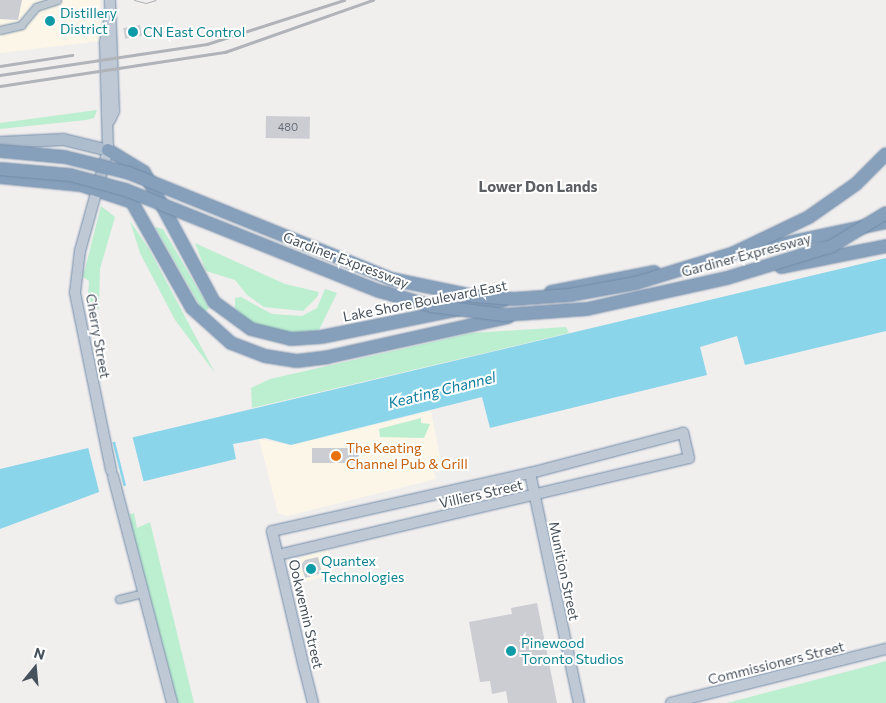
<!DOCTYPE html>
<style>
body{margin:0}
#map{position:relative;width:886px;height:703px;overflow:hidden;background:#f1eeee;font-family:Commissioner,sans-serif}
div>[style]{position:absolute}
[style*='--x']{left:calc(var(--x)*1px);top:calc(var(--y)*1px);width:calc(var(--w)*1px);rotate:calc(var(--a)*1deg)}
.commercial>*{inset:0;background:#fbf6e7}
.green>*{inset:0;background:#bceed0}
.water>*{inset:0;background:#8ad5ea}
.pier>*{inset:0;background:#f1eeee;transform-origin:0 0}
.building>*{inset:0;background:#cbcdd3;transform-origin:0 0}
.roads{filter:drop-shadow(0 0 1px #718ba8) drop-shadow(0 0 1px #718ba8)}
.street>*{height:7px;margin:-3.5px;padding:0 3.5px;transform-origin:3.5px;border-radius:3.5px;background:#bec8d0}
.secondary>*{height:10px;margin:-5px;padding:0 5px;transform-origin:5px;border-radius:5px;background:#bfc9d5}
.primary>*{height:11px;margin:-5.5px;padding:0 5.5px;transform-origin:5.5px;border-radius:5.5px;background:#aebdcd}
.highway>*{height:12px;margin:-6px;padding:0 6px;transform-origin:6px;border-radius:6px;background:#86a0bc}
.tram>*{height:1px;margin:-0.5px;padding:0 0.5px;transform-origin:0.5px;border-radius:0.5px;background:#b0b3b8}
.rail>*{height:2.5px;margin:-1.25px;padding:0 1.25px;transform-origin:1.25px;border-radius:1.25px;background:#b0b3b8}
.bridges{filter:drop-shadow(0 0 1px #718ba8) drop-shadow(0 0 1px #718ba8)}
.highway-bridge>*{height:12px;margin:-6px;padding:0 6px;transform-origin:6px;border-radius:6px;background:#86a0bc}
.dots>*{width:14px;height:14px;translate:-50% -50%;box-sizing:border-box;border:2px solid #fff;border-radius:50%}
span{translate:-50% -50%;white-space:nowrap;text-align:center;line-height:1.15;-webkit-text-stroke:4px #fff;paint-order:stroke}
.number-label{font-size:11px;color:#677079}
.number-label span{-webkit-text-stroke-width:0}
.culture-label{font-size:14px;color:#0d838f}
.left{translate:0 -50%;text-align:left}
.street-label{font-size:14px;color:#46515b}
.food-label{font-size:14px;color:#c56008}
.neighbourhood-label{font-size:15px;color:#5b5e63;font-weight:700}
.water-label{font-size:15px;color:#0e7e9f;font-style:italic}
.north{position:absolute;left:10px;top:643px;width:50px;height:50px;-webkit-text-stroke:4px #fff;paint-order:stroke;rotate:17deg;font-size:14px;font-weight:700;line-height:20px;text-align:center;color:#46515b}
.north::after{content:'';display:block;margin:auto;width:18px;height:22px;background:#46515b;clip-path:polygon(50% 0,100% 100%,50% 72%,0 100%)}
</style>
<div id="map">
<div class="commercial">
<div style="clip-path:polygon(0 0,100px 0,100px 41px,0 53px)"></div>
<div style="clip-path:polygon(431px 411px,441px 462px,432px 465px,436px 479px,287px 516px,278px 513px,259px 439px,291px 445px)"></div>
<div style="clip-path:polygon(328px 550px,333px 574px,300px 583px,297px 564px,301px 557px)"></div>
</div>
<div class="green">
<div style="clip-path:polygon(97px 110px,94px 118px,86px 120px,0 129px,0 123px)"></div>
<div style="clip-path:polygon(101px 206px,115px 217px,100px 269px,99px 309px,87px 307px,89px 281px,83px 277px)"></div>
<div style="clip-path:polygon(130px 221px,149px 249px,215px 373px,175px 320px,140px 253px)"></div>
<div style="clip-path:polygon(155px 227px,163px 229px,209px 308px,204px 313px)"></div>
<div style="clip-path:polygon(195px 243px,285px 284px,319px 292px,317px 297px,303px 311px,264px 307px,247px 295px,235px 280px,206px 271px)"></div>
<div style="clip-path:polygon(325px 289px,337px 293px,319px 330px,291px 333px,268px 329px,249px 321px,235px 308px,235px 298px,241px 297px,272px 314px,302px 316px,317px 308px)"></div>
<div style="clip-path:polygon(566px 327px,569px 333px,252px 408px,251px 388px,270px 379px,472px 333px)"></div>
<div style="clip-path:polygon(421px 418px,421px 423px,430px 424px,424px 438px,380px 437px,379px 429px)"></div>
<div style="clip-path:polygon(134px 513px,137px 528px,150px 522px,194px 703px,178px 703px,131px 523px,130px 514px)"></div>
<div style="clip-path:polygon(886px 661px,886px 703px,727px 703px,857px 669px)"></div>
</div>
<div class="water">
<div style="clip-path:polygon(886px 258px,886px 331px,745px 365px,737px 336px,700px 347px,707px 375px,490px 428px,482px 397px,291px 445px,265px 438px,233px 444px,236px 459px,99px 492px,0 529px,0 469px)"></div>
</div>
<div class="pier">
<div style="left:132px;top:435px;width:50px;height:18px;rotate:76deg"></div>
<div style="left:112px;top:440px;width:50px;height:25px;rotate:76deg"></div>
</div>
<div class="building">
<div style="clip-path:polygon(0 0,22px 0,18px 20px,0 19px)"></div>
<div style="left:140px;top:25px;width:11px;height:17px;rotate:80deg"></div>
<div style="left:266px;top:116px;width:44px;height:22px;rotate:1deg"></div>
<div style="left:312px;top:448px;width:47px;height:15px"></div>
<div style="clip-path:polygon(318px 557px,322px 573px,305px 578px,301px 565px,305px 560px)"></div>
<div style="clip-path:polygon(537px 603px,557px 703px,508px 703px,506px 691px,492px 694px,490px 681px,480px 682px,469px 622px,512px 614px,511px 608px)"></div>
</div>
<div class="roads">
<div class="street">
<div style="--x:0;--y:30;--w:22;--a:-13"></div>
<div style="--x:21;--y:25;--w:23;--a:-50"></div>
<div style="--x:36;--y:7;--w:22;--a:-18"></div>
<div style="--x:119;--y:599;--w:25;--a:-14"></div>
</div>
<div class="secondary">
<div style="--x:110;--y:18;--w:25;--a:102"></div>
<div style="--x:105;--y:42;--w:108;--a:88.4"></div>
<div style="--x:108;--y:150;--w:105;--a:105.5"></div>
<div style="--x:80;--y:251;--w:42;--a:96.8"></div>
<div style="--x:75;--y:293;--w:181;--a:78.5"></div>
<div style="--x:110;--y:120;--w:10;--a:-66"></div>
<div style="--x:114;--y:111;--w:111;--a:-92.1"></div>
<div style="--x:530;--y:473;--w:235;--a:78"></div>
<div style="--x:113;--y:476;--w:235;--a:75.4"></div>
<div style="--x:278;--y:555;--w:422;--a:-13.3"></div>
<div style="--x:689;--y:458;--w:26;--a:-103"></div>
<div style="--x:683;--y:433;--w:158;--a:165.3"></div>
<div style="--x:530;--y:473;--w:264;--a:167.3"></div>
<div style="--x:272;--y:531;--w:140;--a:76.8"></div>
<div style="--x:304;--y:667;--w:37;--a:76"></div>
<div style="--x:671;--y:703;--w:222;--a:-14.1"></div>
</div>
<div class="primary">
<div style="--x:0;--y:142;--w:63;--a:-2.7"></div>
<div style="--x:63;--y:139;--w:46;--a:13.7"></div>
</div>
<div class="highway">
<div style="--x:108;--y:150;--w:42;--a:31.4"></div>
<div style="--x:144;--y:172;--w:148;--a:61.7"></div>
<div style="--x:214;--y:302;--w:46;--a:36.1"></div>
<div style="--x:251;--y:329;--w:41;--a:14"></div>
<div style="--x:291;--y:339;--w:30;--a:-4"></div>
<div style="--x:321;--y:337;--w:187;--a:-11.4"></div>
<div style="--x:0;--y:177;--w:81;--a:5.6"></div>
<div style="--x:81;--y:185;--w:54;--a:18.4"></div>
<div style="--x:132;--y:202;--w:122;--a:60.5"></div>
<div style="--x:192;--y:308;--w:52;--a:41.9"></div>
<div style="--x:231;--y:343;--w:36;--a:21"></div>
<div style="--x:265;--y:356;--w:32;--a:9"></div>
<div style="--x:297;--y:361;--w:31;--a:-7"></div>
<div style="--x:328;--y:357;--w:184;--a:-12.5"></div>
<div style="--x:739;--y:253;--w:150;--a:-11.9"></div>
<div style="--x:781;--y:267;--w:107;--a:-11.3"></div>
<div style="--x:551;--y:292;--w:105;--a:-11"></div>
</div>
</div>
<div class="tram">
<div style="--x:134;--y:0;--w:12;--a:14"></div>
<div style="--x:146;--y:3;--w:10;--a:-17"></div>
</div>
<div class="rail">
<div style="--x:0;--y:66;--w:73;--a:-8.7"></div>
<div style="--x:0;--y:75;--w:209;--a:-8.5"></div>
<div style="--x:207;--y:44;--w:144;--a:-17.8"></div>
<div style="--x:0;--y:86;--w:228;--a:-8.6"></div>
<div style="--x:225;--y:52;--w:157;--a:-19.4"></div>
</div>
<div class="bridges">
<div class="highway-bridge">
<div style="--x:0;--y:151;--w:65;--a:5.3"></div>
<div style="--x:65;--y:157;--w:66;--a:14"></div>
<div style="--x:129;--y:173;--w:283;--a:22"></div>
<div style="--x:391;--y:279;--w:85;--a:11.6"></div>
<div style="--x:474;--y:296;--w:40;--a:4.3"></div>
<div style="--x:514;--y:299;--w:56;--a:-4.1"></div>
<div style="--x:570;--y:295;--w:67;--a:-10.3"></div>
<div style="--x:636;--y:283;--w:102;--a:-17"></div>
<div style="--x:734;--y:253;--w:83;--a:-25.6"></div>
<div style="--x:809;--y:217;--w:57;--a:-35.1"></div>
<div style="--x:856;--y:184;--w:42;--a:-45"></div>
<div style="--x:0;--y:169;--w:70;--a:4.9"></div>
<div style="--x:70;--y:175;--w:58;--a:15"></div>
<div style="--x:126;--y:190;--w:272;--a:21.8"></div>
<div style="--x:379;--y:291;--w:55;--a:15.8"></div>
<div style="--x:432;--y:306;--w:73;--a:7.1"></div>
<div style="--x:504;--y:315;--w:83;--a:-4.1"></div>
<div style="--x:587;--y:309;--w:143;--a:-12.5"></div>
<div style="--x:727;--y:278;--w:110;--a:-16.9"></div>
<div style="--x:832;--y:246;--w:63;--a:-31.4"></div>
</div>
</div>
<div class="dots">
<div style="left:50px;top:21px;background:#0f9aa8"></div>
<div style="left:133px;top:32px;background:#0f9aa8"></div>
<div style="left:336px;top:456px;background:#e8710a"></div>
<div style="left:311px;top:569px;background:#0f9aa8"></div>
<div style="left:511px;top:651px;background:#0f9aa8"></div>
</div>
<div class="number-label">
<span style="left:288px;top:127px">480</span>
</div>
<div class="culture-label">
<span class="left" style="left:60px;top:21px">Distillery<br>District</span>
<span class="left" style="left:143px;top:32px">CN East Control</span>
<span class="left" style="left:321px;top:569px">Quantex<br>Technologies</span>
<span class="left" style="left:521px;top:651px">Pinewood<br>Toronto Studios</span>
</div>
<div class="street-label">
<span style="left:746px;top:255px;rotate:-15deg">Gardiner Expressway</span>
<span style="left:346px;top:260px;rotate:21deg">Gardiner Expressway</span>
<span style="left:425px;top:301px;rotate:-11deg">Lake Shore Boulevard East</span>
<span style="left:98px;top:336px;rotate:80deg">Cherry Street</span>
<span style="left:481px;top:494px;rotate:-13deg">Villiers Street</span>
<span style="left:564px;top:571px;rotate:78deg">Munition Street</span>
<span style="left:306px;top:614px;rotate:77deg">Ookwemin Street</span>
<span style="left:776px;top:663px;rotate:-14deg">Commissioners Street</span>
</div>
<div class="food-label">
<span class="left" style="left:346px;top:456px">The Keating<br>Channel Pub &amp; Grill</span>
</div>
<div class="neighbourhood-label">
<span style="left:538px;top:187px">Lower Don Lands</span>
</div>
<div class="water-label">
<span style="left:442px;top:390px;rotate:-14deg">Keating Channel</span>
</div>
<div class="north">N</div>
</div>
